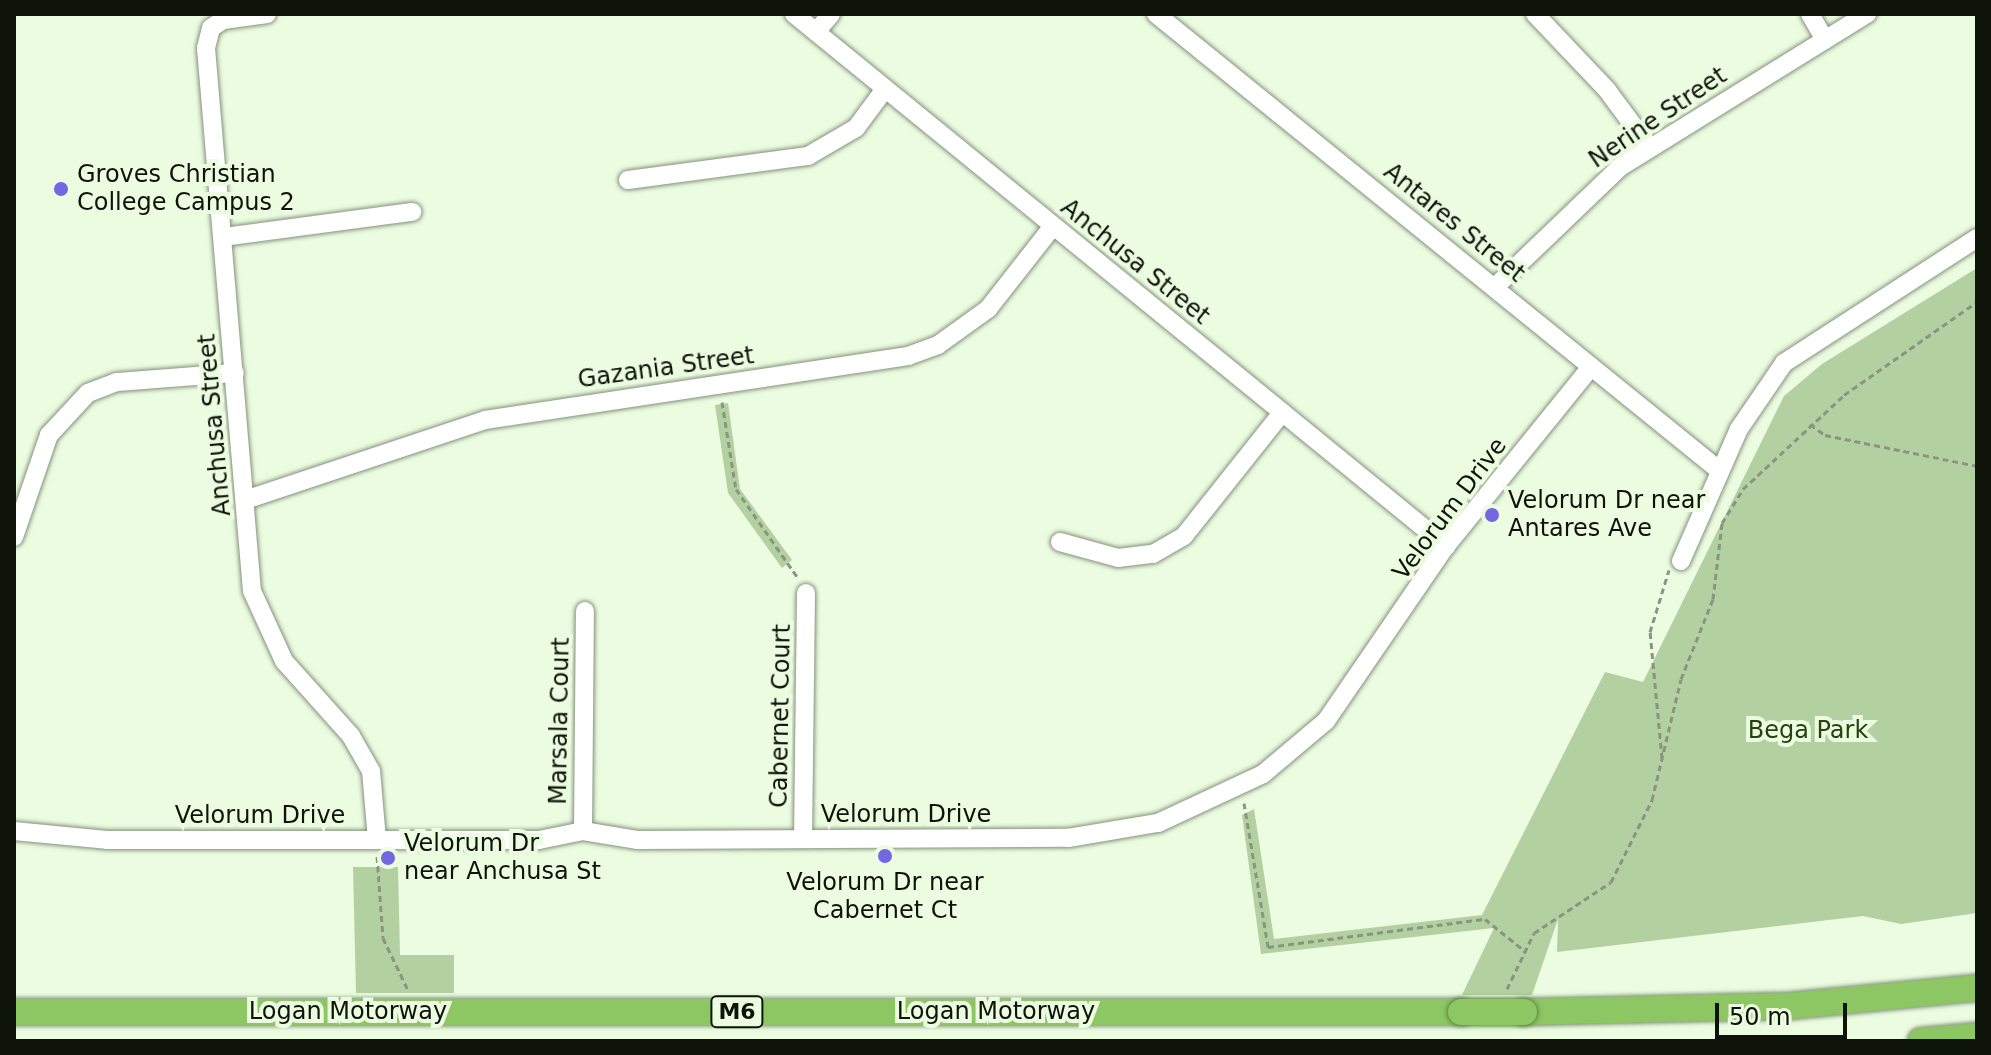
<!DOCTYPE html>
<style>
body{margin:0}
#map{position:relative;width:1991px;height:1055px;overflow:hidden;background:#ebfce1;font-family:"DejaVu Sans",sans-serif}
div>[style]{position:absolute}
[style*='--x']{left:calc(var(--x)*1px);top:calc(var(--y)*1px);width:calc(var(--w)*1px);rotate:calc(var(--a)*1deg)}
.green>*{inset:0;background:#b3d0a0}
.path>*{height:3px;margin-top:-1.5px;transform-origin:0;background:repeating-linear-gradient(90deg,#899582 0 6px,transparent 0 10px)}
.roads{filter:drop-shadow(0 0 2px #83937a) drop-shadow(0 0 2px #83937a)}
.minor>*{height:18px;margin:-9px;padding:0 9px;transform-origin:9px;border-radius:9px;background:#fff}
.highway>*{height:26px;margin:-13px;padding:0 13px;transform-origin:13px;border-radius:13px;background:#8dc763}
.bridges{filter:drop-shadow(0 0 2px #618844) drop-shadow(0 0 2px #618844)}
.highway-bridge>*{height:26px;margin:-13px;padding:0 13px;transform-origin:13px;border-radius:13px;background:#8dc763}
.dots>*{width:22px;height:22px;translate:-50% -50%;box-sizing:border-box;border:4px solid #ebfce1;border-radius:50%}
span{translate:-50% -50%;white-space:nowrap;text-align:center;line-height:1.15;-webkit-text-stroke:8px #ebfce1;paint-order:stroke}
.shield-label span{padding:2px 6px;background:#ebfce1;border:2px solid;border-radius:6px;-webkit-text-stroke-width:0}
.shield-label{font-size:22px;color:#0f140b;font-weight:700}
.street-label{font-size:24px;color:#0f140b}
.poi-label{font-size:24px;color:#0f140b}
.left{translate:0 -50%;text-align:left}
.park-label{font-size:24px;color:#274210}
.frame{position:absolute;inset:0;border:16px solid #0f140b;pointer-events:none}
.scale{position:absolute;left:1715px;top:1003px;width:132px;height:36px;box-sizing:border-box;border:4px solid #0f140b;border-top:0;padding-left:10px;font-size:24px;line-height:28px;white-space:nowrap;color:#0f140b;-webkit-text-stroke:6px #ebfce1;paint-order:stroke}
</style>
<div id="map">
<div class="green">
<div style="clip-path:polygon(1977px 268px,1977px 913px,1901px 924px,1863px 916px,1557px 952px,1558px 919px,1532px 995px,1462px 995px,1494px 928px,1261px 954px,1242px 815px,1254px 809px,1274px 939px,1482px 915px,1605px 672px,1643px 682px,1784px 396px,1822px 364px)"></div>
<div style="clip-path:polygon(728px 403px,740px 489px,792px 560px,782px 568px,728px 493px,715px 405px)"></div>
<div style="clip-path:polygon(353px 867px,398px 867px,400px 955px,454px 955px,454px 993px,356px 993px)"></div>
</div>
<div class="path">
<div style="--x:722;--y:402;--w:88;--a:80.9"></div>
<div style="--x:736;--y:489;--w:108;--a:55.1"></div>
<div style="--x:1810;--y:424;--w:19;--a:36"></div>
<div style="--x:1825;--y:435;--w:155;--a:11.5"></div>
<div style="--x:1662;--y:758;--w:127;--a:-95.4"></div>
<div style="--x:1650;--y:632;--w:65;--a:-73"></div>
<div style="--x:1244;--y:803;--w:146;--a:80.5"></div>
<div style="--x:1268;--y:947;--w:219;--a:-7.4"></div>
<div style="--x:1485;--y:919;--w:51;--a:38.7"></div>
<div style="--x:377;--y:856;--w:82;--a:85.8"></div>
<div style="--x:383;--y:938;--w:58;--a:64.3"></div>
<div style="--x:1507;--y:989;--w:62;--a:-64.3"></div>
<div style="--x:1534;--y:933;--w:92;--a:-33.5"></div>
<div style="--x:1611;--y:882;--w:92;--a:-63.4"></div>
<div style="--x:1652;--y:800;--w:124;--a:-76.5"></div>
<div style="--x:1681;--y:679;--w:86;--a:-68.2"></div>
<div style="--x:1713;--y:599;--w:77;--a:-83.2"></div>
<div style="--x:1722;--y:523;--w:40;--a:-58"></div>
<div style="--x:1743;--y:489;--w:138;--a:-42.9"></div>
<div style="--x:1844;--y:395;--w:162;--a:-35"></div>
</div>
<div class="roads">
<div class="minor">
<div style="--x:267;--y:14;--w:44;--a:172.2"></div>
<div style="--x:223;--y:20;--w:14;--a:146"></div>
<div style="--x:211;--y:28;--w:21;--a:104"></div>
<div style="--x:206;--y:48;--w:545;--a:85.16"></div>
<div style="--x:252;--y:591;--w:77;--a:65.4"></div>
<div style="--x:284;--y:661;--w:101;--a:48.2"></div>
<div style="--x:351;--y:736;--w:40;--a:60.3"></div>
<div style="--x:371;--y:771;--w:69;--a:85"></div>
<div style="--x:794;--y:14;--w:842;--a:39.21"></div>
<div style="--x:1156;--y:14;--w:726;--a:39.02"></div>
<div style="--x:1535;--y:14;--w:105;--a:46.5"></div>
<div style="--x:1607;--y:90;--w:72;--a:53.4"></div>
<div style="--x:1810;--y:14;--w:30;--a:60"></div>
<div style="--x:816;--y:32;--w:23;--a:-50"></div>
<div style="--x:628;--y:180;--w:182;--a:-7.6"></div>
<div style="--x:808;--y:156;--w:56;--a:-30.3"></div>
<div style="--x:856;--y:128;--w:49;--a:-53.4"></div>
<div style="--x:224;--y:237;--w:190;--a:-7.6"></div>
<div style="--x:1495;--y:287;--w:173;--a:-43.8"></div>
<div style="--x:1620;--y:167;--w:291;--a:-31.8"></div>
<div style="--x:245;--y:500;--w:253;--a:-18.4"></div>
<div style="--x:485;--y:420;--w:428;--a:-8.6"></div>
<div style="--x:908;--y:356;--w:32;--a:-20"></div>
<div style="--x:938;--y:345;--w:62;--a:-35.8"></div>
<div style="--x:988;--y:309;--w:105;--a:-51.9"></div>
<div style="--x:14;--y:537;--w:108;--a:-71.1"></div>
<div style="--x:49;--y:435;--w:57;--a:-47.1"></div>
<div style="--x:88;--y:393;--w:31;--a:-21"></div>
<div style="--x:117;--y:382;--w:118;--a:-4.4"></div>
<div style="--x:1060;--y:542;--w:60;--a:15.4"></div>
<div style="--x:1118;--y:558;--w:35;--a:-7"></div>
<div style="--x:1153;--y:554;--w:36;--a:-30"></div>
<div style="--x:1184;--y:536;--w:157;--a:-51.5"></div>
<div style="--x:1681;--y:561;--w:144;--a:-66.3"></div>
<div style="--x:1739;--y:429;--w:80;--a:-55.7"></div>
<div style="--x:1784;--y:363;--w:230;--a:-32.9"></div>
<div style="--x:14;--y:831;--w:93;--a:5.5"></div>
<div style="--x:107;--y:840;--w:432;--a:0"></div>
<div style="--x:539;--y:840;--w:45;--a:-11.6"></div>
<div style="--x:583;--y:831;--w:56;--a:9.3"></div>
<div style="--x:638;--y:840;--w:430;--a:-0.3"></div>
<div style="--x:1068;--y:838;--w:91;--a:-9.5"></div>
<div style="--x:1158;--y:823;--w:116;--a:-25"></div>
<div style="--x:1263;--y:774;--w:82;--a:-40.1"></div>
<div style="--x:1326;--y:721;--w:212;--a:-55.6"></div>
<div style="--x:1446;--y:546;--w:230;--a:-51"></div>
<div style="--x:583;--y:831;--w:220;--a:-89.5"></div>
<div style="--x:803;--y:839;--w:246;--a:-89.3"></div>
</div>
<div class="highway">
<div style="--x:14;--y:1012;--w:1447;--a:0"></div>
<div style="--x:1524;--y:1012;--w:265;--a:-1.3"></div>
<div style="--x:1789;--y:1006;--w:189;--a:-5.5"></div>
<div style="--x:1921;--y:1041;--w:56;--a:-5.1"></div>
</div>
</div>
<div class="bridges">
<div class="highway-bridge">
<div style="--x:1461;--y:1012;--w:63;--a:0"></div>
</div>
</div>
<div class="dots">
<div style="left:61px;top:189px;background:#7367e2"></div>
<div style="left:1492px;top:515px;background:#7367e2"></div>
<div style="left:885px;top:856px;background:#7367e2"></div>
<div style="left:388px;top:858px;background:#7367e2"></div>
</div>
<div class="shield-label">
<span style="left:737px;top:1012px">M6</span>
</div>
<div class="street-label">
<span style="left:1658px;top:118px;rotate:-34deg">Nerine Street</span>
<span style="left:1454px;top:223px;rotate:39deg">Antares Street</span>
<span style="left:1135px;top:262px;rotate:39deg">Anchusa Street</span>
<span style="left:666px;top:368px;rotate:-8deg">Gazania Street</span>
<span style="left:215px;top:425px;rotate:-95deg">Anchusa Street</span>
<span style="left:1450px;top:509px;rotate:-53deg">Velorum Drive</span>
<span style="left:781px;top:716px;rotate:-89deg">Cabernet Court</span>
<span style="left:560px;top:721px;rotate:-89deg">Marsala Court</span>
<span style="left:906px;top:815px">Velorum Drive</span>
<span style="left:260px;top:816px">Velorum Drive</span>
<span style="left:348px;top:1012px">Logan Motorway</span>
<span style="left:996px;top:1012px">Logan Motorway</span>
</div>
<div class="poi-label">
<span class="left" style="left:77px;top:189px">Groves Christian<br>College Campus 2</span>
<span class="left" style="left:1508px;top:515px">Velorum Dr near<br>Antares Ave</span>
<span class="left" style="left:404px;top:858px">Velorum Dr<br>near Anchusa St</span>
<span style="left:885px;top:897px">Velorum Dr near<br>Cabernet Ct</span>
</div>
<div class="park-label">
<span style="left:1808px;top:731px">Bega Park</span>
</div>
<div class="frame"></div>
<div class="scale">50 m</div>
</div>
